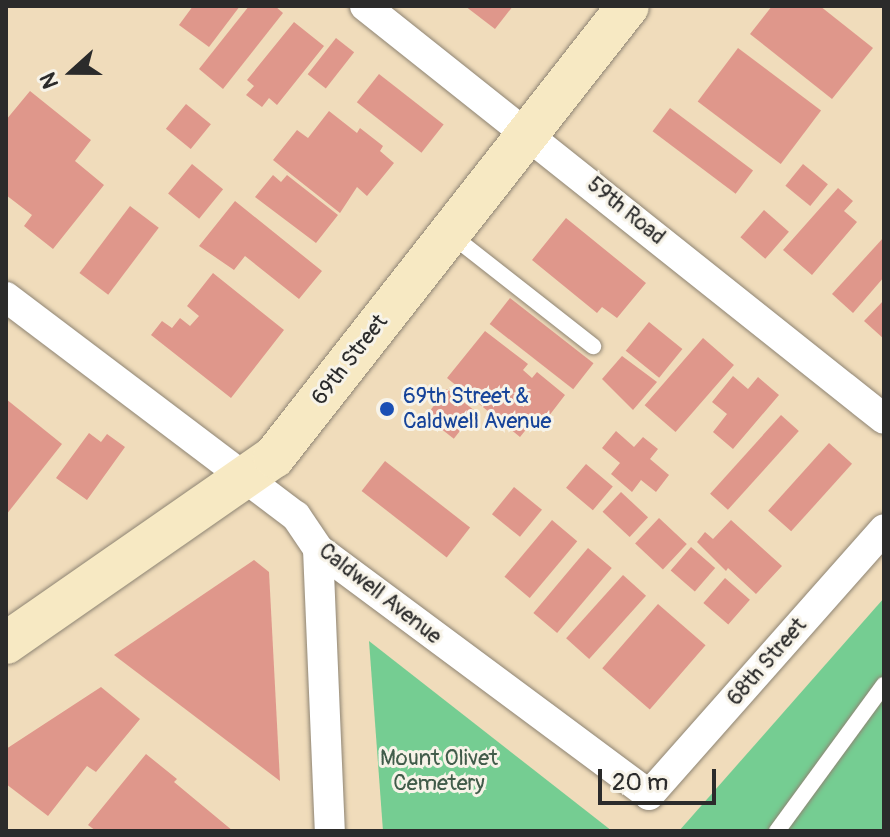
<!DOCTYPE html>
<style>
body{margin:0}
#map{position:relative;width:890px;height:837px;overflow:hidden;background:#f0dcbb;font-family:Pangolin,sans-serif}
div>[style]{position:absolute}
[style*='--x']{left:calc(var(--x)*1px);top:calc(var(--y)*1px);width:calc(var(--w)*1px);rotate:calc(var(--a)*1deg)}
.green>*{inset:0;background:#75cd92}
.building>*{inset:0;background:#df978b;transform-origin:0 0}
.roads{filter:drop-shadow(0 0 2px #8e8473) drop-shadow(0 0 2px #8e8473)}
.lane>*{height:16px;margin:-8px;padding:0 8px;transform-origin:8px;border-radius:8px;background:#fff}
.street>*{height:30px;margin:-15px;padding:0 15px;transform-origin:15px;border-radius:15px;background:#fff}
.secondary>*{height:42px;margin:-21px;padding:0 21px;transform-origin:21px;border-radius:21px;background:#f7e9c3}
.dots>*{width:22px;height:22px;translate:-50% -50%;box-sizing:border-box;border:4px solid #f7f3e8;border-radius:50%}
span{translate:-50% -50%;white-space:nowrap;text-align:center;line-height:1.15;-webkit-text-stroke:6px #f7f3e8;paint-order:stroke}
.street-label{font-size:22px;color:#2b2b2b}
.transit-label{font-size:22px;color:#164399}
.left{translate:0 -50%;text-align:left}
.park-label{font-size:22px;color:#415c4a}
.frame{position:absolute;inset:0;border:8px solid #2b2b2b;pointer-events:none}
.north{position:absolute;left:32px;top:32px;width:80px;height:80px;-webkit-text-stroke:6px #f7f3e8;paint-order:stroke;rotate:249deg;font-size:22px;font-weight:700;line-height:32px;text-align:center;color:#2b2b2b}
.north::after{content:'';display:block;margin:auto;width:28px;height:36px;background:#2b2b2b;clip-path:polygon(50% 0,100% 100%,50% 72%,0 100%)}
.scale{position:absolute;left:598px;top:769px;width:118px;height:36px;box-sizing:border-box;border:4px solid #2b2b2b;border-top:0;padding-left:10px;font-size:24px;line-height:28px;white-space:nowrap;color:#2b2b2b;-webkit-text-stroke:6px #f7f3e8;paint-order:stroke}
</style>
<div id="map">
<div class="green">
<div style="clip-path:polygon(884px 598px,884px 831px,679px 831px)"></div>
<div style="clip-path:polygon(369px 641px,612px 831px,383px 831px)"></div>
</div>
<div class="building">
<div style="clip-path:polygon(193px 6px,240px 6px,209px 47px,179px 25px)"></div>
<div style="clip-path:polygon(249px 6px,275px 6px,283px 13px,223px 89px,199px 69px)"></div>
<div style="clip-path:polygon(465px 6px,513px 6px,495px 29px)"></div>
<div style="clip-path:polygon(772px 6px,820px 6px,873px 48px,832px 99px,750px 34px)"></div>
<div style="clip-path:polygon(294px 22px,324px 46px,277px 105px,269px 98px,262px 107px,246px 95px,254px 86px,247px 80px)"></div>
<div style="left:336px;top:38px;width:23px;height:46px;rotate:38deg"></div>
<div style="left:738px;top:48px;width:104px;height:67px;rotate:37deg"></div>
<div style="left:379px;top:74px;width:82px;height:36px;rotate:38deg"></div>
<div style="clip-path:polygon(30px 91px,91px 140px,75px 161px,104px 185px,53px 249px,24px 226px,32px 215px,6px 195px,6px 120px)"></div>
<div style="left:186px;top:104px;width:32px;height:32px;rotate:39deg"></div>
<div style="left:670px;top:108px;width:104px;height:29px;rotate:37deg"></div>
<div style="clip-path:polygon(329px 111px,357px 133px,360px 128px,383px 146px,380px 151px,394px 163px,367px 196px,357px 187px,340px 213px,273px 160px,297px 130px,308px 138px)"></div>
<div style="left:192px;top:164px;width:40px;height:38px;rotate:39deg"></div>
<div style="left:803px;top:164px;width:32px;height:28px;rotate:39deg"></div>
<div style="clip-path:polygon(273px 175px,281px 182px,287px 175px,338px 215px,316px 243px,255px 197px)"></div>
<div style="clip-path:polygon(838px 188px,853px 201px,844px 211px,857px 222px,812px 275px,783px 250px)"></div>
<div style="clip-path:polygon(235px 201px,322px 271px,299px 299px,245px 256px,234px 270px,199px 246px)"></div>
<div style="left:130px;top:206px;width:36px;height:84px;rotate:37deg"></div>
<div style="left:764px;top:210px;width:33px;height:36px;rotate:41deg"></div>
<div style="clip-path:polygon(566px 218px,646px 283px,617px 318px,602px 307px,597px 313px,532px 260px)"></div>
<div style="clip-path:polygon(884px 237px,884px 277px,853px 313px,832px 294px)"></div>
<div style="clip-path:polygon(213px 273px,284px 330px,231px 398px,151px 335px,162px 321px,172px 328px,180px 318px,190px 326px,199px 316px,187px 306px)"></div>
<div style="left:510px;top:298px;width:106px;height:33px;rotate:38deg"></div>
<div style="clip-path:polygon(884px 300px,884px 339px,864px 321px)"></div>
<div style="left:649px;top:322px;width:43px;height:37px;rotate:39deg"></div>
<div style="clip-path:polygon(485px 331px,528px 364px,523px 370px,532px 378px,537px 372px,565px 395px,545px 421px,537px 416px,520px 437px,447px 378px)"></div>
<div style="left:703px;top:338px;width:41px;height:89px;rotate:41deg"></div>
<div style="clip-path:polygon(622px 356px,657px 382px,633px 410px,602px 379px)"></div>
<div style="clip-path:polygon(733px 376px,748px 389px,758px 377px,779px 395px,733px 449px,713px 432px,727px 414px,712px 402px)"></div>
<div style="left:447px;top:389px;width:36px;height:35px;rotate:38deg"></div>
<div style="clip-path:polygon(6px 399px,62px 444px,6px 515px)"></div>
<div style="left:781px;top:415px;width:24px;height:106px;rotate:42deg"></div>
<div style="clip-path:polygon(616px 431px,634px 447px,643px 437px,658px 449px,650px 459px,669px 475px,656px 492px,641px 480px,632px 492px,611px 474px,620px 463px,602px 448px)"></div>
<div style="clip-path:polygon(89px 433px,101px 442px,107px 434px,125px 447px,87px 500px,56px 478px)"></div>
<div style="left:829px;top:443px;width:31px;height:91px;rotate:42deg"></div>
<div style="left:385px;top:461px;width:108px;height:38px;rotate:38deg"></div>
<div style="left:586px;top:464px;width:35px;height:31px;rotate:40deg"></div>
<div style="left:514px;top:487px;width:36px;height:35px;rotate:39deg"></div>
<div style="left:621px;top:492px;width:37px;height:27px;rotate:43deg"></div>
<div style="left:659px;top:518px;width:38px;height:35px;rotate:43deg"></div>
<div style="left:552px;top:520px;width:33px;height:74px;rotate:40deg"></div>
<div style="clip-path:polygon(731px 520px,782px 566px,756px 594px,728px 568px,726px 571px,697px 542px,705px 532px,713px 539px)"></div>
<div style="left:691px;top:547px;width:32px;height:31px;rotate:41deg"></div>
<div style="left:588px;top:548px;width:31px;height:85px;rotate:40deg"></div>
<div style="clip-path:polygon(254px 560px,269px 572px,280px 781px,114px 655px)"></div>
<div style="left:623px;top:575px;width:31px;height:85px;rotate:42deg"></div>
<div style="left:725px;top:578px;width:33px;height:33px;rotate:41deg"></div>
<div style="left:658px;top:604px;width:63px;height:85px;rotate:41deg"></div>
<div style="clip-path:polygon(101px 687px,140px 719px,96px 772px,87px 766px,48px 816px,6px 784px,6px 749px)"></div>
<div style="clip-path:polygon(146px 754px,177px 779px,174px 782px,233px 831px,96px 831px,88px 825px)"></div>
</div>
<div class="roads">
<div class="lane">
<div style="--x:450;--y:234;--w:182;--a:38.1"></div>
<div style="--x:777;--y:831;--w:181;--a:-53.8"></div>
</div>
<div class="street">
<div style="--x:365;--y:6;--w:663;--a:38.51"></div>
<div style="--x:6;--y:297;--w:363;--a:37.1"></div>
<div style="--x:296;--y:516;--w:40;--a:56"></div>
<div style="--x:318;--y:549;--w:412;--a:36.6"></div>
<div style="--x:649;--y:795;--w:355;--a:-48.5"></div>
<div style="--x:318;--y:549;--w:282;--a:87.6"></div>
</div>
<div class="secondary">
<div style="--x:6;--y:643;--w:326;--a:-34.8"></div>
<div style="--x:274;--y:457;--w:573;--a:-51.87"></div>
</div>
</div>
<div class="dots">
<div style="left:387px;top:409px;background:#1a4fb4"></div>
</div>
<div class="street-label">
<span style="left:626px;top:211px;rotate:39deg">59th Road</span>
<span style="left:350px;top:360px;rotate:-52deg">69th Street</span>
<span style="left:380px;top:594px;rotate:38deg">Caldwell Avenue</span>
<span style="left:767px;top:662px;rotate:-49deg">68th Street</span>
</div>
<div class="transit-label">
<span class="left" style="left:403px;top:409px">69th Street &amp;<br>Caldwell Avenue</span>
</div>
<div class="park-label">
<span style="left:439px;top:771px">Mount Olivet<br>Cemetery</span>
</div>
<div class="frame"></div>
<div class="north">N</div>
<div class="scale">20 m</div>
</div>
